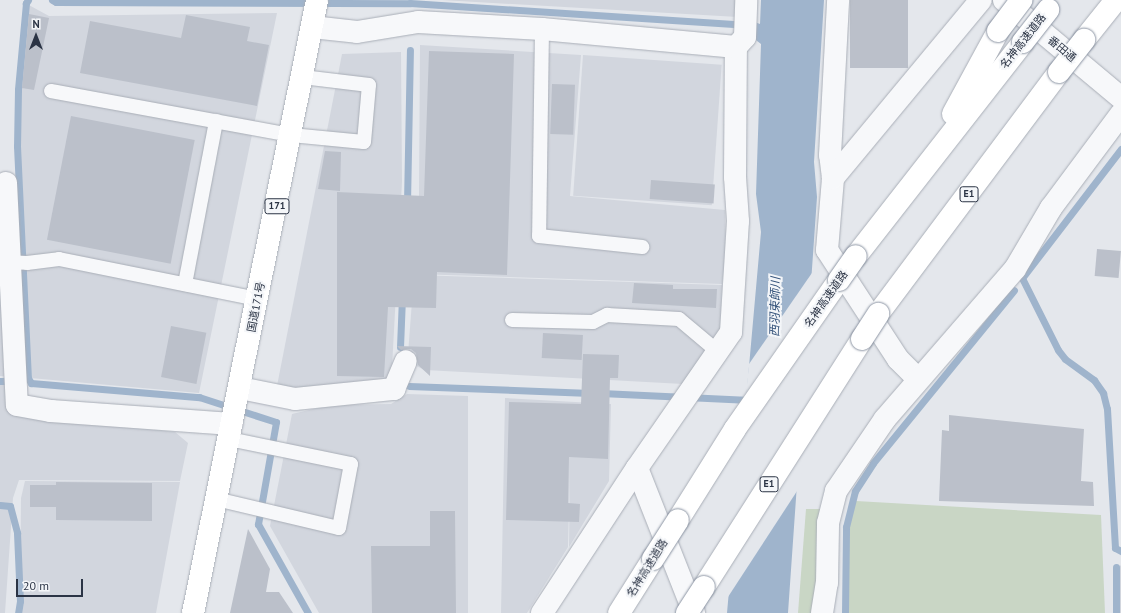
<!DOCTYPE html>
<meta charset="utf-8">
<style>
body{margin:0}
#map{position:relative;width:1121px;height:613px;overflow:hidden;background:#e4e7ec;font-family:"PT Sans","Noto Sans JP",sans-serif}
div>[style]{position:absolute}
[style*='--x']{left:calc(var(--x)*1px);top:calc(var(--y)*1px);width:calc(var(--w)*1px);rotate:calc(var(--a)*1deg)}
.built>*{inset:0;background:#d2d6de;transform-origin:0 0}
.green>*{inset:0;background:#c9d6c5}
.water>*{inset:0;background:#9fb4cc}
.pier>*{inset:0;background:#e4e7ec}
.stream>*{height:7px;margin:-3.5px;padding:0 3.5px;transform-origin:3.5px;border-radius:3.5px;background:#9fb4cc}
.building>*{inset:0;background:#bbc0ca;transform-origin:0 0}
.roads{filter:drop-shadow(0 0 1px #a9aeb7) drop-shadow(0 0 1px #a9aeb7)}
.service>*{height:14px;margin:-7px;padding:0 7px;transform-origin:7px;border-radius:7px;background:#f7f8fa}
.minor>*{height:22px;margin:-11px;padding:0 11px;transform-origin:11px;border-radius:11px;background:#f7f8fa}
.tertiary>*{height:22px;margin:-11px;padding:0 11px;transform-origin:11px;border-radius:11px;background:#f7f8fa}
.trunk>*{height:22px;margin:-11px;padding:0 11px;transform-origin:11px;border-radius:11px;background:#fff}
.motorway>*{height:22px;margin:-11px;padding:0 11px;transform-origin:11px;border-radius:11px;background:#fff}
.bridges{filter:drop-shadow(0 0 1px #8b94a3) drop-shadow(0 0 1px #8b94a3)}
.motorway-bridge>*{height:22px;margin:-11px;padding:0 11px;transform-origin:11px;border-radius:11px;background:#fff}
span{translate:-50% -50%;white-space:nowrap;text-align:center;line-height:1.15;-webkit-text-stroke:4px #f4f6f9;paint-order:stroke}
.shield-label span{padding:1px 3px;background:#f4f6f9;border:1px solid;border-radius:3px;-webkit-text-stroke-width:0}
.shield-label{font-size:10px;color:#2b3445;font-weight:700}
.street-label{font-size:11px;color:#2b3445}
.water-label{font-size:12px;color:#34527a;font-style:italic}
.north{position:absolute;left:16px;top:16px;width:40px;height:40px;-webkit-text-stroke:3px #f4f6f9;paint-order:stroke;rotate:0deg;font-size:11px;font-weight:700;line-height:16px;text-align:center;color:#2b3445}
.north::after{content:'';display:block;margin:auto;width:14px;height:18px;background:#2b3445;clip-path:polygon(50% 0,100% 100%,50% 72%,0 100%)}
.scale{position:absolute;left:16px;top:579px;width:67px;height:18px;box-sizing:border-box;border:2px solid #2b3445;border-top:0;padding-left:5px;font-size:12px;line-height:14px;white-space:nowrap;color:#2b3445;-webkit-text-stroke:3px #f4f6f9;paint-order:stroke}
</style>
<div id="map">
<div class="built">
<div style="clip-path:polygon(442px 0,738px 0,738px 17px)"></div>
<div style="clip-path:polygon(27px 4px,49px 16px,277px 13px,199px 393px,30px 378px,20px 178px,19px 90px)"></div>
<div style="clip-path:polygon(420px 45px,581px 55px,570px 196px,725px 210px,726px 256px,722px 284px,414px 274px,419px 194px)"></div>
<div style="clip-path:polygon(401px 52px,402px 182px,391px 386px,276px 391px,342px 54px)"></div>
<div style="left:583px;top:55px;width:139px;height:141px;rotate:4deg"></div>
<div style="clip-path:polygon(0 273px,4px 376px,0 376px)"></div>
<div style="clip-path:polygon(414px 275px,722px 285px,720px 332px,683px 384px,425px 370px,414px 365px,408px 354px)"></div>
<div style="clip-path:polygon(0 383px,6px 383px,9px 413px,175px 432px,188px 443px,180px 481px,19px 480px,13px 498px,5px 613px,0 613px)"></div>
<div style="clip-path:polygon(407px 394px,468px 396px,468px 613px,319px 613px,270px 526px,292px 414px,330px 405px,391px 404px)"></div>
<div style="clip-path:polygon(505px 398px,611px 404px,609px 481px,569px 547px,570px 465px,568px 547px,527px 613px,501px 613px)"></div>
<div style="clip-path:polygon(25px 481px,180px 482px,156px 613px,20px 613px,21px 498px)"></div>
<div style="clip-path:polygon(1121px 565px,1121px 613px,1117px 613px,1116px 571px)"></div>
</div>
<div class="green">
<div style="clip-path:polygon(856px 501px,1101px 515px,1105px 613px,847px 613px,848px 529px)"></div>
<div style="clip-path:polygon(806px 509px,820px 509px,817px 585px,812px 613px,798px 613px)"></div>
</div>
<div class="water">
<div style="clip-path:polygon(761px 0,824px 0,814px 162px,817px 197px,788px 613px,727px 613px,761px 232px,756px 194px,761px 44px,752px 37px,752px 21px,760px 24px)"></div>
</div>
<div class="pier">
<div style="clip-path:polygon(814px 270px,801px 485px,726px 600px,749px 364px)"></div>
</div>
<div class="stream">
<div style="--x:28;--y:0;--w:4;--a:124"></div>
<div style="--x:26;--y:3;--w:87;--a:95.3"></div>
<div style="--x:18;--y:90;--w:56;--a:91"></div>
<div style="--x:17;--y:146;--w:232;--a:87.3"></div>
<div style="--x:28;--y:378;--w:6;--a:59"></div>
<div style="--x:31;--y:383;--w:169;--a:4.8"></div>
<div style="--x:199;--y:397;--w:81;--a:18"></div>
<div style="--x:276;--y:422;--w:104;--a:100"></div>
<div style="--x:258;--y:524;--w:102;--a:60.7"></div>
<div style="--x:52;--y:0;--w:4;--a:27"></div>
<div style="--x:56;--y:2;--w:354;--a:0.2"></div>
<div style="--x:410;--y:3;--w:328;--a:3.7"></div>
<div style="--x:737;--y:24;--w:6;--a:31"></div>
<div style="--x:1121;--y:149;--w:163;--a:127.5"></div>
<div style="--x:1022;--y:278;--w:80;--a:63.4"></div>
<div style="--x:1058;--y:350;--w:11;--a:52"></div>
<div style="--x:1065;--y:359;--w:36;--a:36"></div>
<div style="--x:1094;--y:380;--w:16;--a:55"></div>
<div style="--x:1103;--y:393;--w:16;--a:76"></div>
<div style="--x:1107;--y:409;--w:139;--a:86.7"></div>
<div style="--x:1115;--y:548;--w:7;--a:27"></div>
<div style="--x:407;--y:203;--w:153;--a:-88.9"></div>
<div style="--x:400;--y:347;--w:49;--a:-87.7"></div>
<div style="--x:0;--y:381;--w:6;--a:0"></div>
<div style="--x:409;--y:386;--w:181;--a:2.2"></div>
<div style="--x:601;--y:393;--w:149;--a:2.7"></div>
<div style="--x:0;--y:505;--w:10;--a:6"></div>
<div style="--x:10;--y:506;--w:28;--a:75"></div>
<div style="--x:17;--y:533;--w:68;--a:87.5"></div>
<div style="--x:20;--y:601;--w:12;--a:99"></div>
<div style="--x:845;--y:613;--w:86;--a:-89.3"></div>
<div style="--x:846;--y:527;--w:37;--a:-76"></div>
<div style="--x:855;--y:491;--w:33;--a:-57"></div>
<div style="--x:873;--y:463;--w:223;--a:-50.8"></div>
<div style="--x:1116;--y:613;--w:46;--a:-90"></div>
</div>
<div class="building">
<div style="left:850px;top:0;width:58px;height:68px"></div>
<div style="clip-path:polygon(29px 14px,49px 18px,34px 90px,22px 88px)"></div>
<div style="clip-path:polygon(186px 15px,250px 27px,247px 41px,269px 45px,257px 106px,80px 73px,90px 21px,181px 38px)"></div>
<div style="clip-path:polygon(429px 51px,514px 54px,507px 275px,437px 272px,436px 308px,388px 307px,384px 377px,337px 376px,337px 192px,424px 196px)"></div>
<div style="left:552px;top:84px;width:23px;height:50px;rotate:2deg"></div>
<div style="left:71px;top:116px;width:126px;height:126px;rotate:11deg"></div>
<div style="clip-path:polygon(325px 151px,341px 152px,340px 191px,318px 189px)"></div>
<div style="left:651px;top:180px;width:64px;height:19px;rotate:4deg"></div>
<div style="left:1097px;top:249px;width:24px;height:27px;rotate:5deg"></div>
<div style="clip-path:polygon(634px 283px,673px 285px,673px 289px,717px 289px,716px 308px,632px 303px)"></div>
<div style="left:171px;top:326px;width:36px;height:52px;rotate:11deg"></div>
<div style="left:543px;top:333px;width:40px;height:25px;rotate:3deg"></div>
<div style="clip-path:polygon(397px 346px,431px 347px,430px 376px,418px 365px,416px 353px,411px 349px,401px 350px)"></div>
<div style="clip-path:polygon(583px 354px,619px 355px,618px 378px,610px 378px,608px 459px,569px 457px,568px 503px,580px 504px,579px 522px,506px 520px,509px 402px,581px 404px)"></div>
<div style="clip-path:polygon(949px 415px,1084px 429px,1081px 481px,1093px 482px,1094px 506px,939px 501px,942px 430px,949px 431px)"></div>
<div style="clip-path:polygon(56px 482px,152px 483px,152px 521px,56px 520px,56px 507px,30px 507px,30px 485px,56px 485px)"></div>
<div style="clip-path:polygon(430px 511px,455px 511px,456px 613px,372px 613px,371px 546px,430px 546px)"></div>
<div style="clip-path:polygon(248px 529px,270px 569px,266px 592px,279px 592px,293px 613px,230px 613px)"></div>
</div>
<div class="roads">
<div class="service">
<div style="--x:542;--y:29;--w:207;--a:90.8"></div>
<div style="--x:539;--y:236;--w:104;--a:6.1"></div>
<div style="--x:51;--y:91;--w:244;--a:10.4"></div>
<div style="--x:291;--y:135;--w:73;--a:5.5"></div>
<div style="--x:364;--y:142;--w:57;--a:-85"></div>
<div style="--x:369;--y:85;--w:67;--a:-173.2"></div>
<div style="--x:2;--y:262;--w:25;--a:2"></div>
<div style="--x:27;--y:263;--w:32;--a:-7"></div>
<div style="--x:59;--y:259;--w:203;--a:11.4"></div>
<div style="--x:185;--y:284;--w:166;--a:-79.2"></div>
<div style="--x:512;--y:320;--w:81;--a:1.4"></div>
<div style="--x:593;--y:322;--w:16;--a:-27"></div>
<div style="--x:607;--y:315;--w:72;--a:3.2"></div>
<div style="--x:679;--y:319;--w:50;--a:40.1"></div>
<div style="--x:216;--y:499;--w:126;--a:13.3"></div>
<div style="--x:339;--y:528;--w:65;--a:-79.4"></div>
<div style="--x:351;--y:464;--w:125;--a:-168.4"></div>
</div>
<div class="minor">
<div style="--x:1004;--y:0;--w:153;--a:39.9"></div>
<div style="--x:833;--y:178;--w:23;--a:-97"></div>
<div style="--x:830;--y:155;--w:155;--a:-87"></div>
<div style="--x:6;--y:183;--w:222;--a:87.2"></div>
<div style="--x:17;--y:405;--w:35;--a:10"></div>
<div style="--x:51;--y:411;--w:181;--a:4.1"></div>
<div style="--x:918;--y:379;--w:28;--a:-135"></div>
<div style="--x:898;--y:359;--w:130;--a:-123.1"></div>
<div style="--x:827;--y:250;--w:72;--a:-85.2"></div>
<div style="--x:833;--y:178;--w:231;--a:-50.3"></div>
<div style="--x:240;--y:388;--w:56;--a:11.3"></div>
<div style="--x:295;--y:399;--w:100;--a:-5.8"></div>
<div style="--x:394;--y:389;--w:30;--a:-67"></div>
<div style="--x:637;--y:468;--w:156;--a:68.5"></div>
<div style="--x:542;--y:613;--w:173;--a:-56.8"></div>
<div style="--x:637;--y:468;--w:165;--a:-55.3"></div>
<div style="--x:731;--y:332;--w:111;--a:-86.4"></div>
<div style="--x:738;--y:221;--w:44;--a:-93.9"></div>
<div style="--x:735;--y:177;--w:130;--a:-89.6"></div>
<div style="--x:736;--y:47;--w:13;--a:-48"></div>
<div style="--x:745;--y:37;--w:37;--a:-88"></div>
</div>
<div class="tertiary">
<div style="--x:312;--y:27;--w:45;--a:6.3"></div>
<div style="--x:357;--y:32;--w:62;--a:-9.3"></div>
<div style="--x:418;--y:22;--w:124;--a:3.2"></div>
<div style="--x:542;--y:29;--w:195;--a:5.3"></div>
<div style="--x:822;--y:613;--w:30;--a:-81"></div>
<div style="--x:827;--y:583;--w:60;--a:-89"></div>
<div style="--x:828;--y:523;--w:33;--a:-76"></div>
<div style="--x:836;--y:491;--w:87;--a:-55.8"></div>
<div style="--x:885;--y:419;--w:198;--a:-49.1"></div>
<div style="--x:1015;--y:269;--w:71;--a:-59.5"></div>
<div style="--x:1051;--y:208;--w:117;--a:-53.3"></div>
</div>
<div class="trunk">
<div style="--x:193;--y:613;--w:625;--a:-78.56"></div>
</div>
<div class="motorway">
<div style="--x:1084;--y:40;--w:51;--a:-51.3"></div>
<div style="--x:953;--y:114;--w:94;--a:-61.5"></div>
<div style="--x:856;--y:256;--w:271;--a:-52"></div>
<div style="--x:878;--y:314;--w:302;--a:-53.2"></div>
<div style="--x:678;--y:520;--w:107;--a:-57.9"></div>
<div style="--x:735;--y:429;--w:182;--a:-55.1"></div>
<div style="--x:704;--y:587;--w:294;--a:-57.5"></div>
<div style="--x:619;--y:613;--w:64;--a:-57.8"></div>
</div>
</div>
<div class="bridges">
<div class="motorway-bridge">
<div style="--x:998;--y:31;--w:39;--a:-53"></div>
<div style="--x:1023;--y:42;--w:41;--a:-52"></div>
<div style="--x:1059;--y:72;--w:41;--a:-52"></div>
<div style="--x:839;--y:280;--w:29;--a:-55"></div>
<div style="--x:862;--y:339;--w:30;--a:-57"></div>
<div style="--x:653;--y:559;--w:46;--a:-57.3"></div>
<div style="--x:687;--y:613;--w:31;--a:-57"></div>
</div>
</div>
<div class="shield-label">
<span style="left:969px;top:194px">E1</span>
<span style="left:277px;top:206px">171</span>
<span style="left:769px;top:484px">E1</span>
</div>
<div class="street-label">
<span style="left:1023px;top:41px;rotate:-52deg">名神高速道路</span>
<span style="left:1062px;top:49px;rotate:40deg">番田通</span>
<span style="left:826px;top:299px;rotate:-55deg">名神高速道路</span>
<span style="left:256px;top:307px;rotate:-79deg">国道171号</span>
<span style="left:647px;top:568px;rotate:-58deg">名神高速道路</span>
</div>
<div class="water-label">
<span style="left:775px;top:307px;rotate:-89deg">西羽束師川</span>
</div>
<div class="north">N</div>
<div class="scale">20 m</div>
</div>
